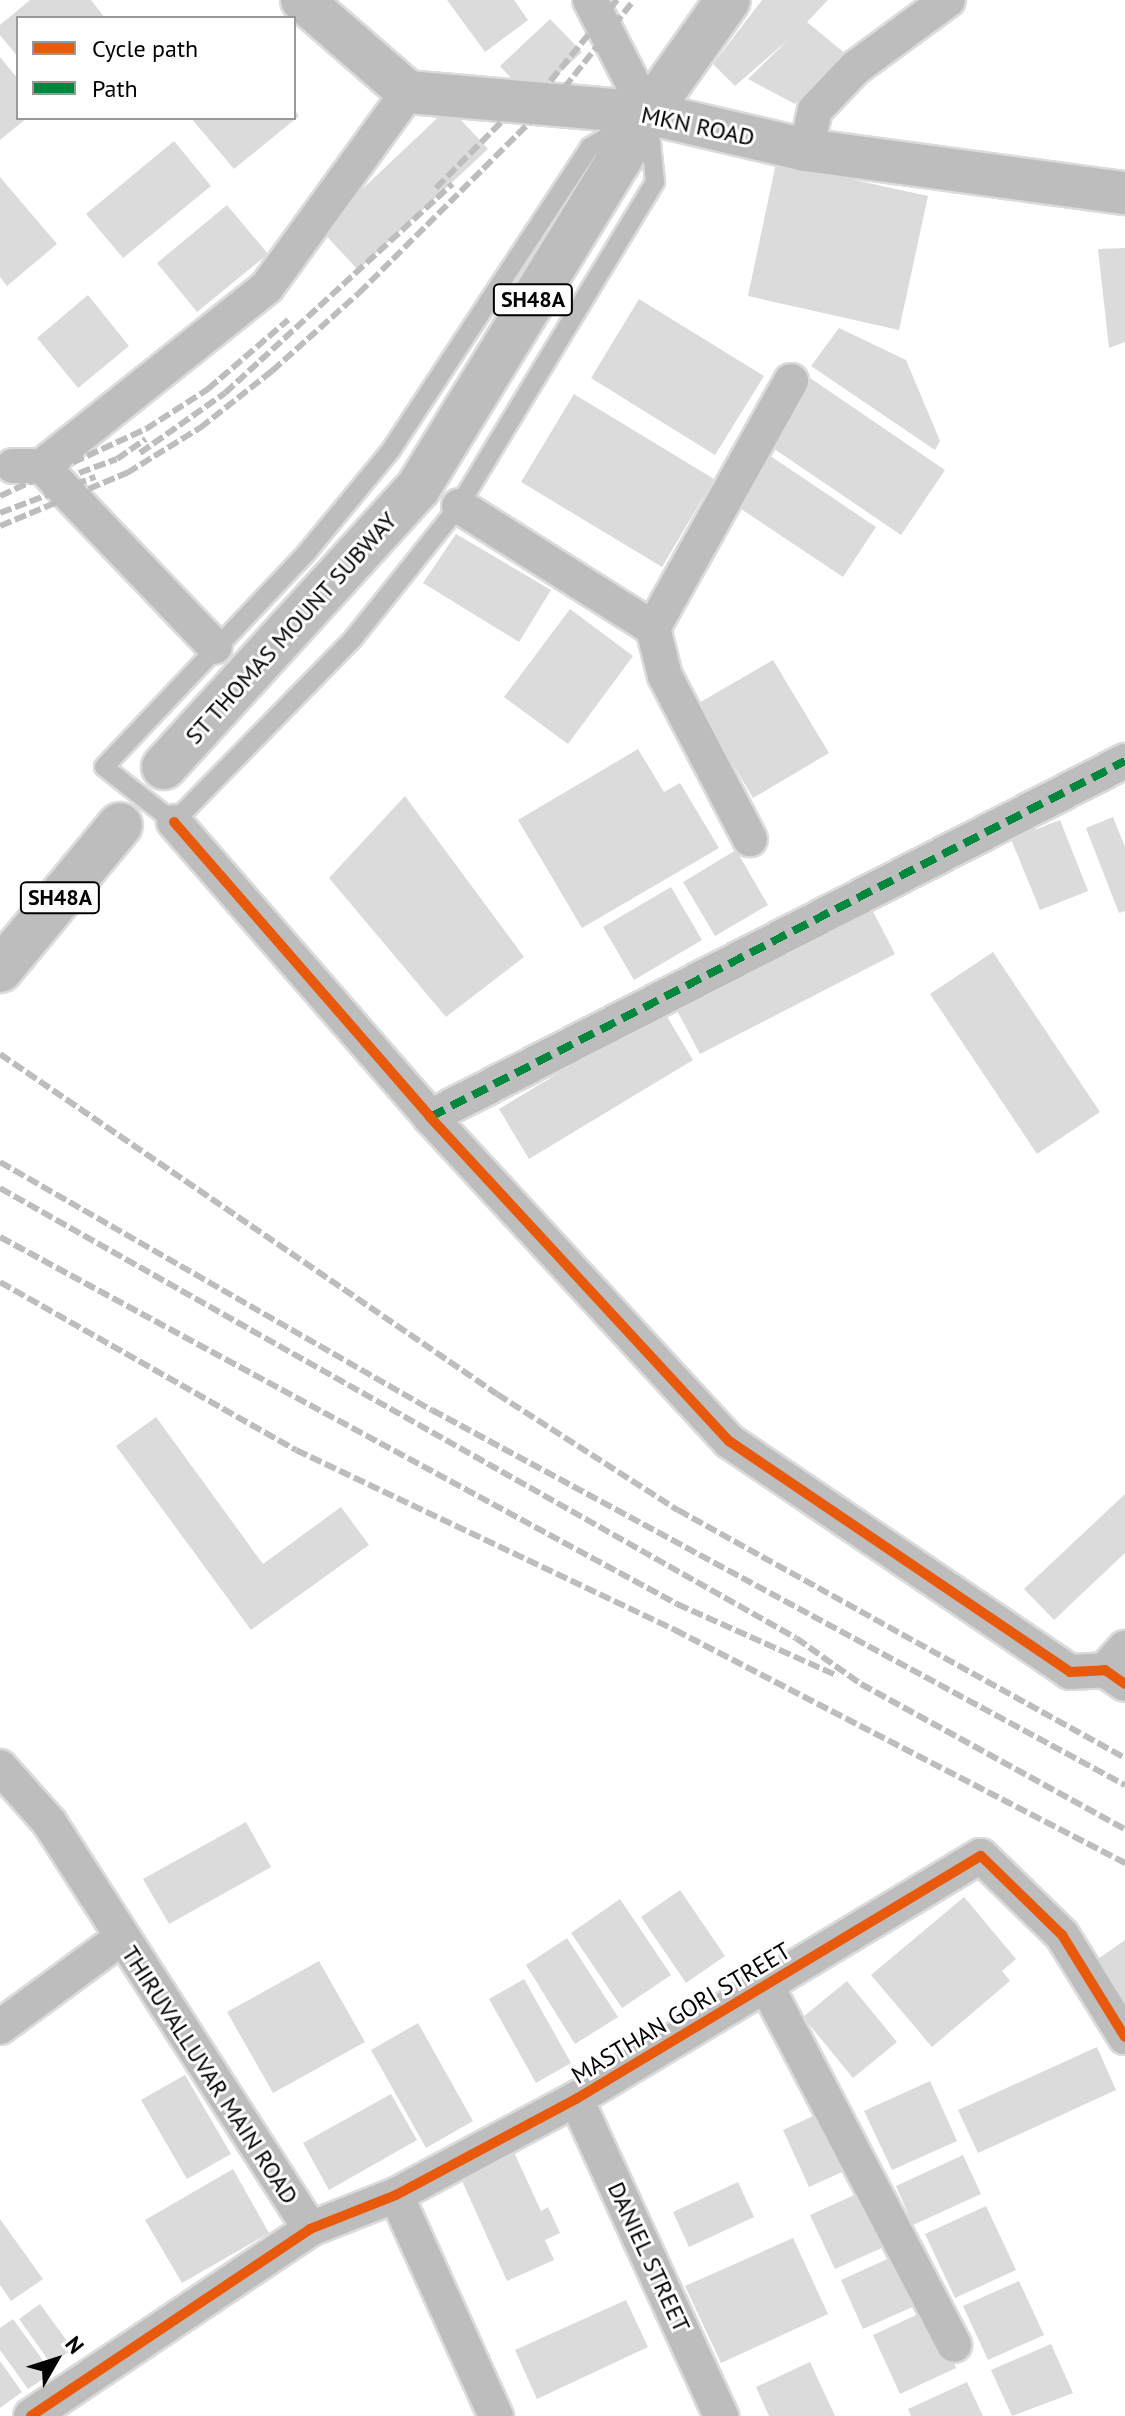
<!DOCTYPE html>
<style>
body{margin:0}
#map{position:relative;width:1125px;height:2416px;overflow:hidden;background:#fff;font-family:"PT Sans",sans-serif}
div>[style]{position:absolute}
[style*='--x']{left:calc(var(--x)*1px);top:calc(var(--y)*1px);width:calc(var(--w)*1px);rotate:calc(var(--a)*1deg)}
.building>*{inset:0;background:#dbdbdb}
.roads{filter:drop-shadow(2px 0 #dbdbdb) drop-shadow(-2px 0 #dbdbdb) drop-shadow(0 2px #dbdbdb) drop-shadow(0 -2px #dbdbdb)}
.service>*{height:18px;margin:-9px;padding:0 9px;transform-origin:9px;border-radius:9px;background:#bdbdbd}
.minor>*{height:34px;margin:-17px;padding:0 17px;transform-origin:17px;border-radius:17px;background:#bdbdbd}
.tertiary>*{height:42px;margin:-21px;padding:0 21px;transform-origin:21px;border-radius:21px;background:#bdbdbd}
.primary>*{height:44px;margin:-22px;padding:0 22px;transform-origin:22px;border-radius:22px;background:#bdbdbd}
.rail>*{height:6px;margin-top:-3px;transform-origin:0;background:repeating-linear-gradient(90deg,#bdbdbd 0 12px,transparent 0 16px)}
.quiet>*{height:8px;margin-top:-4px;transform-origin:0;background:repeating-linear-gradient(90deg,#00873e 0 16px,transparent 0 24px)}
.cycleway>*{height:10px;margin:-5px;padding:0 5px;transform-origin:5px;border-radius:5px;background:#e8590c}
span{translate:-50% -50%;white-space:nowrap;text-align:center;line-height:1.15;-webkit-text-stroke:6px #fff;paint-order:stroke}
.shield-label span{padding:2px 6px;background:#fff;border:2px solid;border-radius:6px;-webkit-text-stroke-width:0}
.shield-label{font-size:22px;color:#000;font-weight:700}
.street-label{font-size:24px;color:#000}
.legend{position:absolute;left:16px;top:16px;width:280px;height:104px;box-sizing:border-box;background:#fff;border:2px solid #999;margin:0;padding:10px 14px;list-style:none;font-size:24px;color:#000}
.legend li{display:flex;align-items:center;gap:16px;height:40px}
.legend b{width:40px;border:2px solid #999}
.north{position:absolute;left:16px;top:2320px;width:80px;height:80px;-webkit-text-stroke:6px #fff;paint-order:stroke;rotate:51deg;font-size:22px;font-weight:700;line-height:32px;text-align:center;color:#000}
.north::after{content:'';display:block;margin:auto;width:28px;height:36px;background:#000;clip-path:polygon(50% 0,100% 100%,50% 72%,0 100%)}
</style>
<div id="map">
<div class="building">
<i style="clip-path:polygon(30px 0,91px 0,105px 18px,18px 18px,18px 57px,0 35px,0 25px)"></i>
<i style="clip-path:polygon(447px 0,514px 0,528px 20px,485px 52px)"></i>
<i style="clip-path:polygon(762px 0,828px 0,807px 22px,847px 55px,795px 104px,748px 79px,790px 38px,735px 86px,713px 64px)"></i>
<i style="clip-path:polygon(550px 19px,582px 52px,531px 100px,500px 66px)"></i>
<i style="clip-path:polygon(0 57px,18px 79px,18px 118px,27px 118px,0 140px)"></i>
<i style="clip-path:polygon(449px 107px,488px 149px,358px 270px,320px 229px)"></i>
<i style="clip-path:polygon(294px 109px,299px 116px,234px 169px,191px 118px,294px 118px)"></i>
<i style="clip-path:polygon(174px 141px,211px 186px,123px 258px,86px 214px)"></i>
<i style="clip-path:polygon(776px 163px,928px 196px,899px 330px,748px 296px)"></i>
<i style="clip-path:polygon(0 177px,57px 244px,7px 286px,0 277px)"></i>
<i style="clip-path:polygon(227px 205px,268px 254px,197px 312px,157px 263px)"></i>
<i style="clip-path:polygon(1125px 248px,1125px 342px,1109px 348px,1098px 249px)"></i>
<i style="clip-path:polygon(88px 295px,129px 346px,78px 388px,37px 338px)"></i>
<i style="clip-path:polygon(639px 299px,764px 376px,715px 455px,591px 378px)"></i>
<i style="clip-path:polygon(839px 328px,906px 360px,940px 441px,935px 450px,811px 366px)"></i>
<i style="clip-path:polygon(810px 378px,945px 470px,901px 535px,767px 444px)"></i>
<i style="clip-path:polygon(574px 394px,714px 479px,662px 567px,521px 482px)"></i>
<i style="clip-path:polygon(769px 455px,876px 527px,843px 577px,735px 505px)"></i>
<i style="clip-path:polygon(456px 534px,551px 590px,519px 642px,423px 583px)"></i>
<i style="clip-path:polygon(570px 609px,633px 656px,568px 744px,504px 697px)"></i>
<i style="clip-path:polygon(773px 660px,829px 753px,753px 798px,697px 704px)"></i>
<i style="clip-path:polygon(638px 749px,664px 792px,680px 783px,719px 848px,582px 928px,518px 820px)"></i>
<i style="clip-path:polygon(405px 796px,524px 957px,446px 1017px,329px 878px)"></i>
<i style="clip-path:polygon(1113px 817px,1125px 847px,1125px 911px,1119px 913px,1086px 828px)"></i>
<i style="clip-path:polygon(1060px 820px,1088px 891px,1040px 910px,1011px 839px)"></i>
<i style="clip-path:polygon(736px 850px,768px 905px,715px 936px,683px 882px)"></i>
<i style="clip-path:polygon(671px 887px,702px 940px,634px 980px,603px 927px)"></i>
<i style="clip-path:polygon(867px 900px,895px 954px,700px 1054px,672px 1001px)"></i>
<i style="clip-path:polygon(993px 952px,1100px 1112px,1037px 1154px,930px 994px)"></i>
<i style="clip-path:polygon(663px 1010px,693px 1060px,529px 1159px,499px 1109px)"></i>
<i style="clip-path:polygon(156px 1417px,263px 1564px,341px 1507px,369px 1545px,251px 1630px,116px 1446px)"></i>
<i style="clip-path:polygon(1125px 1494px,1125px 1553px,1054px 1620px,1024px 1589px)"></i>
<i style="clip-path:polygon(246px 1822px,271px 1867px,169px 1924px,143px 1879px)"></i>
<i style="clip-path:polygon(680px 1890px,725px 1956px,686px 1983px,641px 1917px)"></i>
<i style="clip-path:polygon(964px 1897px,1016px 1959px,1002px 1971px,1010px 1981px,932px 2047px,871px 1975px)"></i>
<i style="clip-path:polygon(620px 1899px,671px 1975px,622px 2008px,571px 1933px)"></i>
<i style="clip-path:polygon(567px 1938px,618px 2017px,575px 2044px,526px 1965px)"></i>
<i style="clip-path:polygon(1125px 1940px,1125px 2003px,1095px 1961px)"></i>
<i style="clip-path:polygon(319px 1961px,365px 2042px,273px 2093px,227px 2012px)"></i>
<i style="clip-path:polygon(524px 1979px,571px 2063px,536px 2083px,489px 1999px)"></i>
<i style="clip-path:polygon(847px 1981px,897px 2042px,853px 2078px,803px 2017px)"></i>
<i style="clip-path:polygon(418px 2023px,473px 2121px,426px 2148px,371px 2050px)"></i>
<i style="clip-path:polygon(1097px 2047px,1116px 2090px,978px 2153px,958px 2110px)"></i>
<i style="clip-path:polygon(185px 2075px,231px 2154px,187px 2179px,141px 2100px)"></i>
<i style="clip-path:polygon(930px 2081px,957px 2141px,892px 2170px,864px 2111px)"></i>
<i style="clip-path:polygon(391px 2094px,417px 2140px,329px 2190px,303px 2143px)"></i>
<i style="clip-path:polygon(824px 2111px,851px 2168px,809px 2187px,783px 2130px)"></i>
<i style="clip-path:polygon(512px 2148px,541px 2211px,548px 2207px,560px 2233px,545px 2240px,554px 2260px,507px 2281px,458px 2172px)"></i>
<i style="clip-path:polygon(963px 2155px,981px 2194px,913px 2225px,896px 2186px)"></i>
<i style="clip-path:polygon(233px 2169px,269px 2233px,182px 2283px,145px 2220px)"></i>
<i style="clip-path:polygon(738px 2182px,754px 2217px,689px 2247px,673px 2212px)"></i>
<i style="clip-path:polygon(861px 2192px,886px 2246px,835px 2269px,810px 2215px)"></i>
<i style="clip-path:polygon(986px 2206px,1016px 2270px,955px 2298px,925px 2234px)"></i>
<i style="clip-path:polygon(0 2219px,43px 2279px,11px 2301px,0 2285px)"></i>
<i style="clip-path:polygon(793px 2238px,828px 2314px,721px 2363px,685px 2286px)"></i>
<i style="clip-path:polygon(894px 2256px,917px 2305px,863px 2329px,841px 2280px)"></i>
<i style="clip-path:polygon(1019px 2281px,1044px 2335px,988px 2360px,963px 2306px)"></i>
<i style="clip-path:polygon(626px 2300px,648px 2347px,537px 2399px,515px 2350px)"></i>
<i style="clip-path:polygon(40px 2304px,73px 2349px,51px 2364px,19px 2319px)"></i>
<i style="clip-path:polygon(929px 2309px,956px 2368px,900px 2394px,873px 2335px)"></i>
<i style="clip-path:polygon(13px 2319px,52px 2373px,28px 2389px,0 2350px,0 2328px)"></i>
<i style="clip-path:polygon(1051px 2344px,1073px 2393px,1012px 2416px,991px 2370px)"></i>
<i style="clip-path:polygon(0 2361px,22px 2392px,0 2408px)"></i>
<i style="clip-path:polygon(810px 2362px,835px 2416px,769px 2416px,756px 2387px)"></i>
<i style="clip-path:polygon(967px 2382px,983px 2416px,911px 2416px,908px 2409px)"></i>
</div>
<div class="roads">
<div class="service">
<i style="--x:648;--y:113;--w:69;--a:84.2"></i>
<i style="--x:655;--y:182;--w:379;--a:121.2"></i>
<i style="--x:459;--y:506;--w:170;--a:128.6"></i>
<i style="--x:353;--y:639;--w:256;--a:134.4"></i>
<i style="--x:174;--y:822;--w:89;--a:-141.8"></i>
<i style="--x:104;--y:767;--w:296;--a:-46.6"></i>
<i style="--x:307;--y:552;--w:132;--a:-50.5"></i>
<i style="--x:391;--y:450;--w:363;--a:-56.7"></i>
<i style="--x:590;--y:147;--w:67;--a:-30.4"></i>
</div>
<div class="minor">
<i style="--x:590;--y:0;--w:127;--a:62.8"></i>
<i style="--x:806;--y:150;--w:41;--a:-77.3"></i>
<i style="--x:815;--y:110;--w:58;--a:-46.4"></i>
<i style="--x:855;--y:68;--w:115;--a:-36.2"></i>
<i style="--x:13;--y:466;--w:29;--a:0"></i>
<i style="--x:42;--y:466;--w:288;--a:-38.5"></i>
<i style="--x:267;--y:287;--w:241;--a:-54.1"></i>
<i style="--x:42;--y:466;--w:250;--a:46.3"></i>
<i style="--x:459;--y:506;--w:229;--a:32.2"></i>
<i style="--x:653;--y:628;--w:49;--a:76"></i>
<i style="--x:665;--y:676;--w:184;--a:62.5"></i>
<i style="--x:653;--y:628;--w:283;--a:-60.8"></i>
<i style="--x:174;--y:822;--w:391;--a:49"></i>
<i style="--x:430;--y:1117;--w:441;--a:47.3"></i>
<i style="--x:729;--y:1441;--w:412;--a:34.1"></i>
<i style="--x:1070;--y:1672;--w:35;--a:-3"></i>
<i style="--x:1105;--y:1670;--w:24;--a:35"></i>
<i style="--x:430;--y:1117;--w:781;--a:-27.12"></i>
<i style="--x:1105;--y:1670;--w:30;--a:-48"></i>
<i style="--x:0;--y:1767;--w:74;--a:48.3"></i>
<i style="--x:49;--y:1822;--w:483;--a:57.3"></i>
<i style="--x:766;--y:1985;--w:406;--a:62.4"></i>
<i style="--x:0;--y:2027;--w:150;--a:-36.3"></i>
<i style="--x:576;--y:2099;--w:349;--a:65.4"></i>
<i style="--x:396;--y:2195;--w:243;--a:65.7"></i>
<i style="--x:31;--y:2416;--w:336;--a:-33.8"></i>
<i style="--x:310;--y:2229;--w:92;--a:-21.6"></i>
<i style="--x:396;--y:2195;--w:204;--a:-28.1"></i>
<i style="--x:576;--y:2099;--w:472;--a:-31"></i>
<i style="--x:981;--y:1856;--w:113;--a:44.3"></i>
<i style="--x:1062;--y:1935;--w:120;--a:58.3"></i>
</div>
<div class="tertiary">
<i style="--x:302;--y:0;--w:140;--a:41"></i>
<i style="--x:408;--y:92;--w:241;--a:5"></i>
<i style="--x:648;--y:113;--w:162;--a:13.2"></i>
<i style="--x:806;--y:150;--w:322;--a:7.7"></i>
</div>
<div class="primary">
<i style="--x:164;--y:767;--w:377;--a:-47.7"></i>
<i style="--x:418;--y:488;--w:440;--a:-58.5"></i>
<i style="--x:648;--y:113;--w:138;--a:-54.7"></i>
<i style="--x:0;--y:970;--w:188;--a:-50.4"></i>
</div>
</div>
<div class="rail">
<i style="--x:520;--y:118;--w:153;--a:-50.6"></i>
<i style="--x:436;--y:188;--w:124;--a:-45.3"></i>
<i style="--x:140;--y:453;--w:104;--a:-35.2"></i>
<i style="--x:225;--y:393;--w:309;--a:-42.6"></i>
<i style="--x:79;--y:473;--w:40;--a:-20.2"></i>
<i style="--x:117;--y:459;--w:35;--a:-35"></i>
<i style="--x:0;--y:496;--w:161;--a:-24.7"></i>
<i style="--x:146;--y:429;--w:74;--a:-32.8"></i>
<i style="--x:208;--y:389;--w:106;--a:-40.8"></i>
<i style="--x:0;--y:513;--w:102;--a:-20.8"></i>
<i style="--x:0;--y:526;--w:138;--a:-22.7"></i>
<i style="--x:127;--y:473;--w:86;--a:-31.7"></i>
<i style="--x:200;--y:428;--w:92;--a:-38.4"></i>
<i style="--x:272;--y:371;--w:117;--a:-41.9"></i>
<i style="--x:359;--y:293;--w:290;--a:-45"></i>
<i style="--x:564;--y:88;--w:112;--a:-51.5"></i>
<i style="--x:0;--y:1054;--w:602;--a:34.38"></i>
<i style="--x:497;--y:1394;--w:215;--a:32.7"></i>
<i style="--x:678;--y:1510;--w:511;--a:29.02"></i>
<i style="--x:0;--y:1162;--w:498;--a:29.9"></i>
<i style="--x:432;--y:1410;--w:788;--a:28.42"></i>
<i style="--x:0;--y:1188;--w:914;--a:29.48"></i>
<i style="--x:796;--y:1638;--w:80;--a:35.3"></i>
<i style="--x:861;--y:1684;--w:301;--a:28.8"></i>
<i style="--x:0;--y:1237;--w:770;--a:28.46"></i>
<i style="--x:677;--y:1604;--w:176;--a:24.1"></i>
<i style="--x:0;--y:1282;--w:340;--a:29.6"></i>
<i style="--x:296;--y:1450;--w:420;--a:25.4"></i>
<i style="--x:675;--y:1630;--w:507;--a:27.37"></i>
</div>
<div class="quiet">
<i style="--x:430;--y:1117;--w:781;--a:-27.12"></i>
</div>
<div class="cycleway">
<i style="--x:174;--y:822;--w:391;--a:49"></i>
<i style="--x:430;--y:1117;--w:441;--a:47.3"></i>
<i style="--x:729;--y:1441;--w:412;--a:34.1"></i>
<i style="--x:1070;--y:1672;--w:35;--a:-3"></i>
<i style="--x:1105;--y:1670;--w:24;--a:35"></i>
<i style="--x:31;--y:2416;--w:336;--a:-33.8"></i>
<i style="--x:310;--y:2229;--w:92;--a:-21.6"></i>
<i style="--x:396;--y:2195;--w:204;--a:-28.1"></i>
<i style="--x:576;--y:2099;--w:472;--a:-31"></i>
<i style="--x:981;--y:1856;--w:113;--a:44.3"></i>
<i style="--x:1062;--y:1935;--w:120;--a:58.3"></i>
</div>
<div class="shield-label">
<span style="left:533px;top:300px">SH48A</span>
<span style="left:60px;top:898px">SH48A</span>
</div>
<div class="street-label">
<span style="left:698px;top:126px;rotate:12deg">MKN ROAD</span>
<span style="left:291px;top:628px;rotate:-48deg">ST THOMAS MOUNT SUBWAY</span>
<span style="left:681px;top:2013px;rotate:-31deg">MASTHAN GORI STREET</span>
<span style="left:210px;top:2075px;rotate:57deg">THIRUVALLUVAR MAIN ROAD</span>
<span style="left:649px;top:2257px;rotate:65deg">DANIEL STREET</span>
</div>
<ul class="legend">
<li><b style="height:10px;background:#e8590c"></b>Cycle path</li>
<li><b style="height:10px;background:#00873e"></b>Path</li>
</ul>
<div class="north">N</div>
</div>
